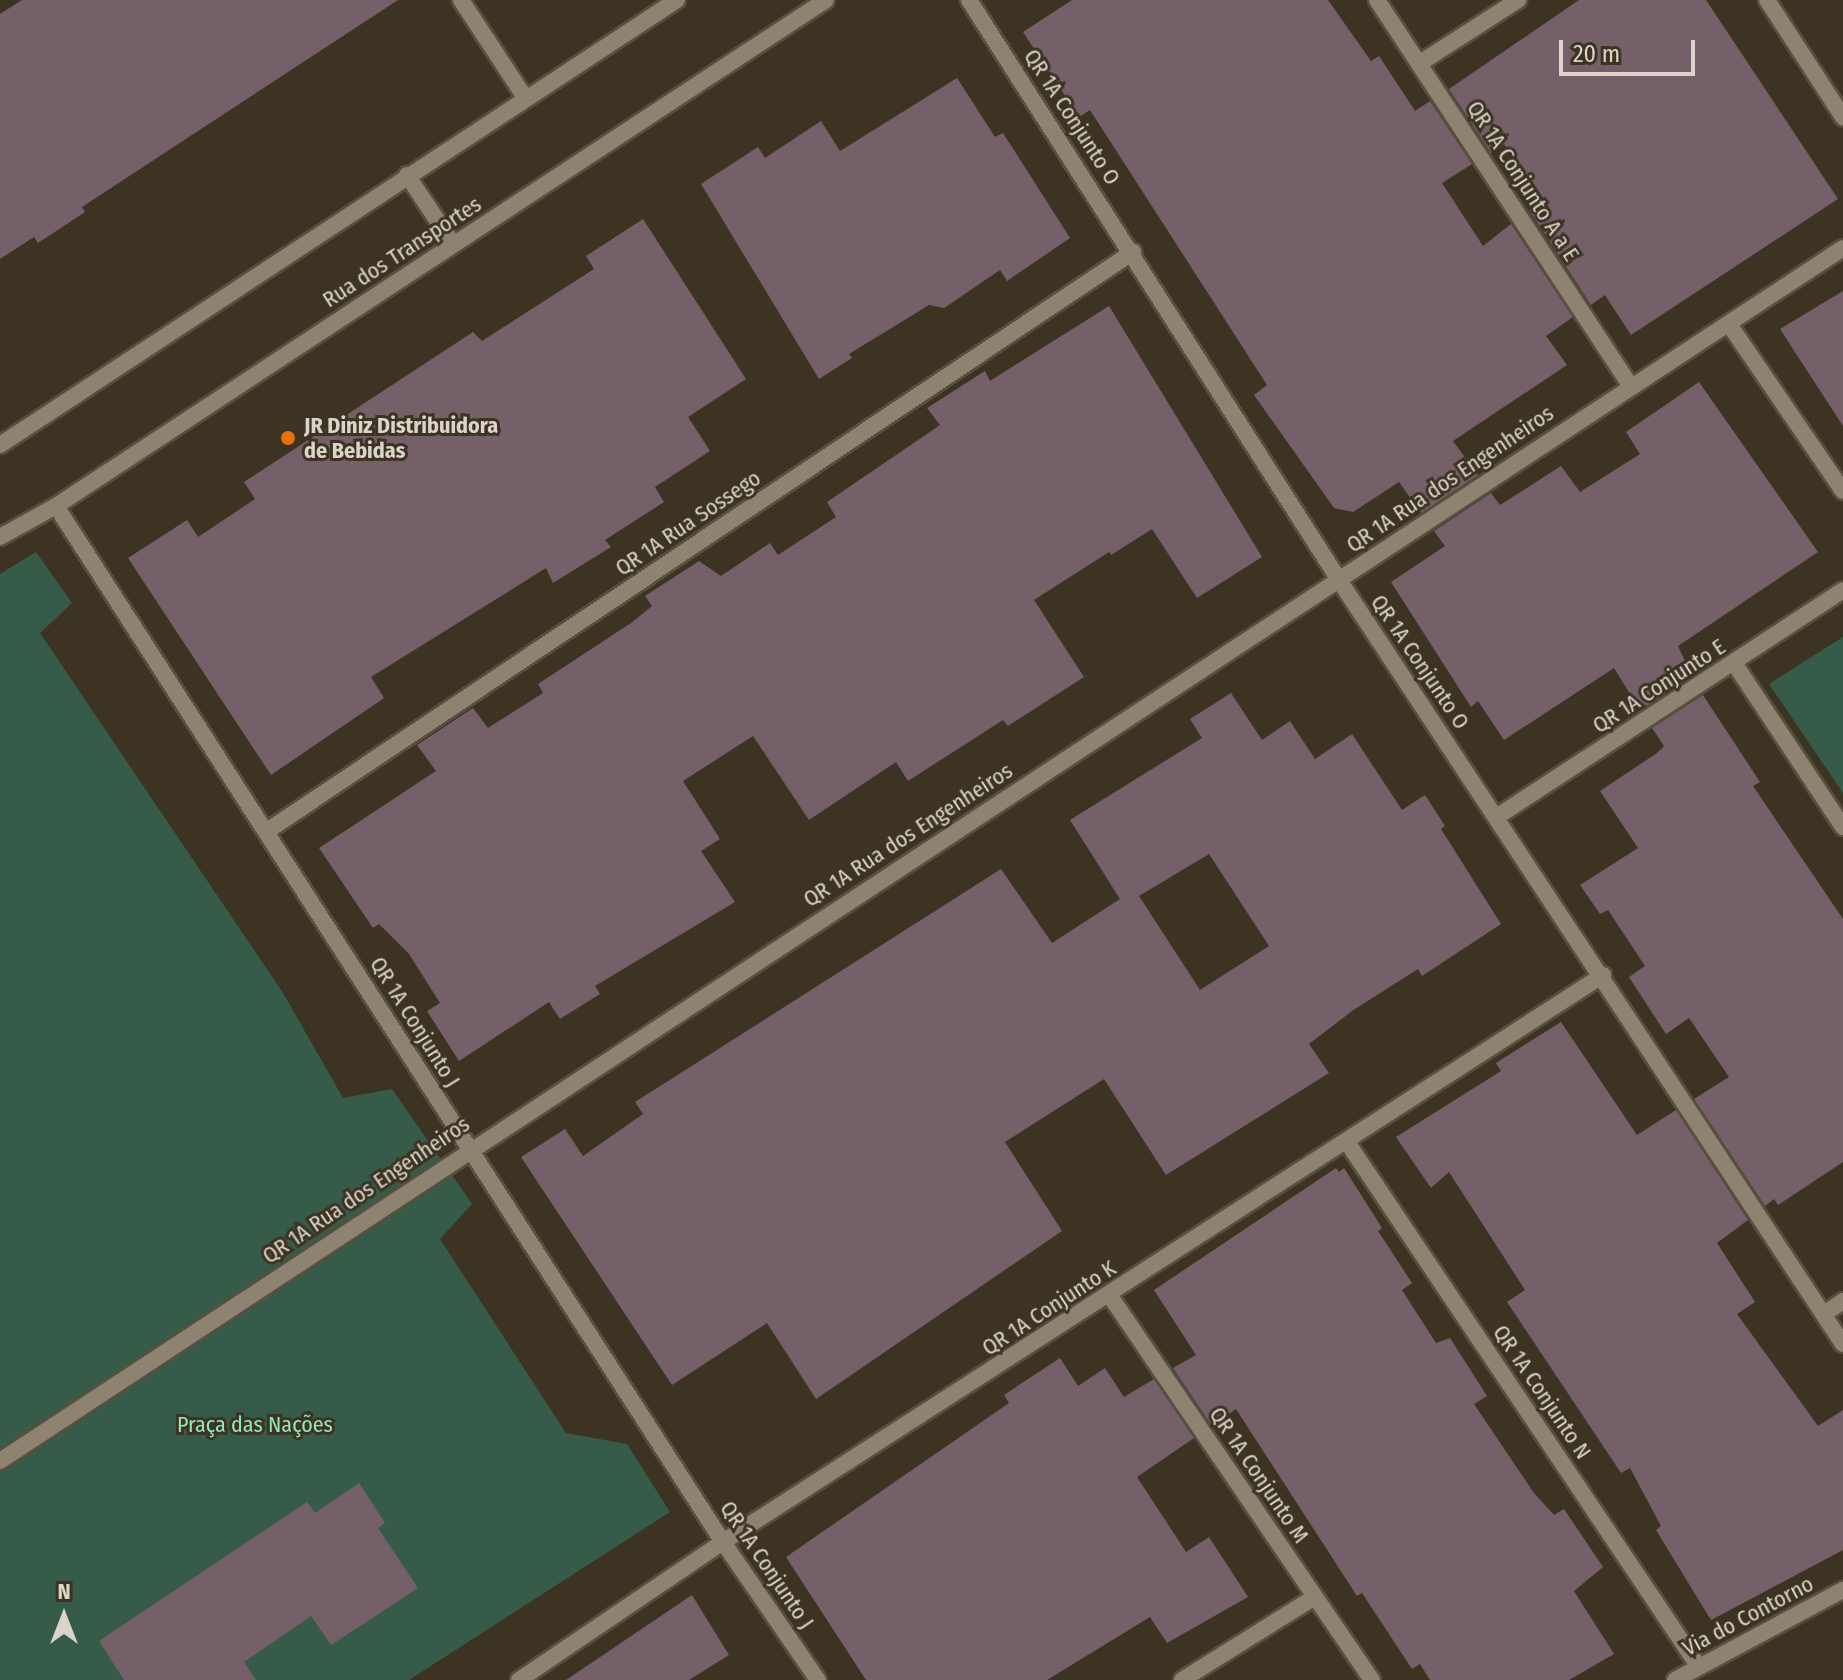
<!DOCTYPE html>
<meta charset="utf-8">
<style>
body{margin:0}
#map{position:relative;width:1843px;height:1680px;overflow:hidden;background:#3d3323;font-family:"Fira Sans Condensed",sans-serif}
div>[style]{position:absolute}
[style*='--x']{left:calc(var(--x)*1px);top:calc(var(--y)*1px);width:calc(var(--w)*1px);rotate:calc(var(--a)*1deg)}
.green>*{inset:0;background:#365b49}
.building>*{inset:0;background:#756069}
.roads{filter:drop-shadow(2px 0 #574f40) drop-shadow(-2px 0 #574f40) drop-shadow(0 2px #574f40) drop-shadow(0 -2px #574f40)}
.minor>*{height:16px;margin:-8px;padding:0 8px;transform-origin:8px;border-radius:8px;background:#8e8370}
.tertiary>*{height:16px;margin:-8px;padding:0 8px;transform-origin:8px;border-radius:8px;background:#8e8370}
.dots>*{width:22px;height:22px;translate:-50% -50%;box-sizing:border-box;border:4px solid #3d3323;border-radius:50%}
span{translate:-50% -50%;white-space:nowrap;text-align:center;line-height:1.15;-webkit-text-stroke:6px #3d3323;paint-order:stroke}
.street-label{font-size:22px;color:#dad4ca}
.poi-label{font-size:22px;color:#dad4ca;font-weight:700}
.left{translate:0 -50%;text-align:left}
.park-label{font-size:22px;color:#8ee8bd}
.north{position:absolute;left:24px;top:1576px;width:80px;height:80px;-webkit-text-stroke:6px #3d3323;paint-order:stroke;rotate:0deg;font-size:22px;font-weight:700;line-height:32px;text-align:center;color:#dad4ca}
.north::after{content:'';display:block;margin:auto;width:28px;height:36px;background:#dad4ca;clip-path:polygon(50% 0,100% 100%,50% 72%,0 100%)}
.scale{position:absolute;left:1559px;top:40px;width:136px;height:36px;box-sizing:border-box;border:4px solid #dad4ca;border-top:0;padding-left:10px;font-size:24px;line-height:28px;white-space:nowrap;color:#dad4ca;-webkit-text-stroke:6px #3d3323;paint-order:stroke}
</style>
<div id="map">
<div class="green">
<i style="clip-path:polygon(36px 552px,72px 603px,40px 633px,283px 993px,343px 1098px,392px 1089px,472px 1204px,440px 1239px,566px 1433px,627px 1444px,670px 1512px,409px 1680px,0 1680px,0 574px)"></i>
<i style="clip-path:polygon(1843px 637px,1843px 793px,1769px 684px)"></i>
</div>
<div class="building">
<i style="clip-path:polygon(22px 0,398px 0,82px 207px,85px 212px,38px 243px,34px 237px,0 259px,0 14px)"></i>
<i style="clip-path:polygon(1072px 0,1328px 0,1371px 61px,1379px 56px,1415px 111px,1430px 101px,1472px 164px,1442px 183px,1483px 246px,1511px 224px,1573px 317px,1546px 336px,1567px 365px,1453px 441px,1478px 475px,1421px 513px,1399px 482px,1353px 512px,1334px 508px,1254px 395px,1267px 385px,1090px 110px,1079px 117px,1023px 32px)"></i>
<i style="clip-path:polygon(1579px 0,1706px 0,1838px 199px,1631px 335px,1605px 295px,1591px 305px,1529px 210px,1542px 200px,1504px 144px,1491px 153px,1449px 89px)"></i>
<i style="clip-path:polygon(957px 78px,995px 137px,1003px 133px,1070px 238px,1007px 281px,1000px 270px,944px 308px,929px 305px,849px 354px,852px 358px,819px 379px,701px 184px,758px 147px,765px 158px,821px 121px,840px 151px)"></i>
<i style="clip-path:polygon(643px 219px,746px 379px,688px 417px,710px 451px,655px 487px,664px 502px,605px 540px,611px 547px,553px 583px,546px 568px,371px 677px,384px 698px,271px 775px,128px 558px,187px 520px,198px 537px,255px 499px,244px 482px,473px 332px,482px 341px,594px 269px,586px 256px)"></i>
<i style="clip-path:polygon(1843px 291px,1843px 426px,1780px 329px)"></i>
<i style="clip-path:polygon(1109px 306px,1262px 557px,1197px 598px,1152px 529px,1111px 555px,1109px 552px,1034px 600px,1084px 677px,1008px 726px,1003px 720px,908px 781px,896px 762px,809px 820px,753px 736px,683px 781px,720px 839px,701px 851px,735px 902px,595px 986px,600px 994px,560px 1019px,549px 1002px,459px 1061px,427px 1011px,440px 1003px,409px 954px,379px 924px,373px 928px,319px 848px,436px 771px,417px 745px,473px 708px,488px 728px,543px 693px,538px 684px,631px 623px,652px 606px,645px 596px,699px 561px,721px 576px,770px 543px,778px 555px,836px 517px,827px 502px,940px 425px,927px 408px,985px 371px,990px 381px)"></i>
<i style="clip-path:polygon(1699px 382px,1818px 552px,1678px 646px,1692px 676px,1640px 710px,1614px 668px,1504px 740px,1478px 701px,1471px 707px,1391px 582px,1445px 546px,1434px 531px,1491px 493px,1500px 505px,1561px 466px,1580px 492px,1640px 454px,1626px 432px)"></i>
<i style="clip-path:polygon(evenodd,1231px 693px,1262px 740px,1290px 721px,1315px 759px,1352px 734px,1402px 810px,1425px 795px,1445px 826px,1441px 829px,1501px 924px,1422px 976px,1418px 969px,1352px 1011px,1309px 1044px,1329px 1073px,1166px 1175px,1104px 1079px,1005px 1142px,1062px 1231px,816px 1399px,767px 1323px,672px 1385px,521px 1157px,565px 1129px,583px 1156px,643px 1114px,635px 1102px,1001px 869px,1052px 943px,1120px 899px,1070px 820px,1202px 738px,1190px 719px,1231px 693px,1209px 854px,1269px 946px,1200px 990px,1139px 896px,1209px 854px)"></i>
<i style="clip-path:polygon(1703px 695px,1760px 782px,1753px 786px,1843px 919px,1843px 1162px,1778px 1205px,1774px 1199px,1765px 1206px,1694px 1099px,1729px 1077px,1689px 1018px,1666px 1034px,1629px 977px,1645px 966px,1608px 910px,1600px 914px,1580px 885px,1638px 848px,1600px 791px,1657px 753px,1664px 746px,1652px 728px)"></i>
<i style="clip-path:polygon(1561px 1022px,1637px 1135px,1676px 1110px,1748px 1220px,1717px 1243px,1755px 1302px,1737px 1314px,1818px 1426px,1843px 1410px,1843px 1550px,1711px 1620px,1656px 1530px,1661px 1526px,1630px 1468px,1621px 1473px,1507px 1302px,1525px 1290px,1449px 1172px,1431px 1188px,1396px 1137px,1501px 1071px,1496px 1063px)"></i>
<i style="clip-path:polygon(1336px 1168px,1339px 1172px,1344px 1168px,1382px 1228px,1378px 1231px,1412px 1283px,1402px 1290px,1436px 1343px,1450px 1338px,1487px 1396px,1474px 1404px,1534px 1493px,1554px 1515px,1564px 1509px,1603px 1567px,1574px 1591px,1614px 1654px,1569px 1680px,1430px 1680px,1420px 1664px,1412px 1669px,1362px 1593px,1357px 1596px,1236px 1409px,1212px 1426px,1173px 1368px,1196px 1355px,1154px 1290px)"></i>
<i style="clip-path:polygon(1060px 1358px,1078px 1386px,1105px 1368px,1124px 1397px,1154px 1379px,1194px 1438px,1137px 1477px,1186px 1552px,1209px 1537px,1248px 1597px,1167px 1643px,1150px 1617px,1047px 1680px,866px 1680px,786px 1557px,1009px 1403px,1004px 1395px)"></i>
<i style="clip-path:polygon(359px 1483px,385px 1523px,378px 1528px,418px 1588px,331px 1645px,311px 1616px,244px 1662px,256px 1680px,124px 1680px,99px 1641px,307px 1502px,315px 1513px)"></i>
<i style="clip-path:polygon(692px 1595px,729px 1655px,689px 1680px,566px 1680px)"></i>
</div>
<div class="roads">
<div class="minor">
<i style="--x:461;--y:0;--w:118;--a:56.7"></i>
<i style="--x:969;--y:0;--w:688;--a:57.46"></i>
<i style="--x:1339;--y:580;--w:915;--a:56.59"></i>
<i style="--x:1377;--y:0;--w:462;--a:56.7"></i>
<i style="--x:1767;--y:0;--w:140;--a:57"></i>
<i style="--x:1420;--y:63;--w:117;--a:-32.7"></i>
<i style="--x:1729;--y:324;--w:202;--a:55.7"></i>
<i style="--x:56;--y:506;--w:1232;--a:57.23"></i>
<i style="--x:723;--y:1542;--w:168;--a:55.5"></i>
<i style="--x:1734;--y:663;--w:197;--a:56.4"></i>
<i style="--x:1498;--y:816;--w:412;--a:-33.2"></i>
<i style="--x:267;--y:831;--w:1042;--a:-33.77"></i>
<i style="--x:1347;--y:1142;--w:632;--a:56.16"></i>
<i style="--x:1110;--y:1296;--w:465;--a:55.7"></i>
<i style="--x:1824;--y:1314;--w:23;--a:-34"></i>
<i style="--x:0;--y:1461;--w:2206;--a:-33.35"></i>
<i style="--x:519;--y:1680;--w:246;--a:-34.1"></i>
<i style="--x:723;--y:1542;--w:1047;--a:-32.79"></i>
<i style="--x:1182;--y:1680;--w:157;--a:-32"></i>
<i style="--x:1675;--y:1680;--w:191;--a:-28.2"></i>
</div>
<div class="tertiary">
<i style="--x:407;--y:175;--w:83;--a:56.3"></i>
<i style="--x:0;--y:445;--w:810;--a:-33.32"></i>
<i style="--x:0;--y:537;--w:64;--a:-29"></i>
<i style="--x:56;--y:506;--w:921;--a:-33.31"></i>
</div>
</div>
<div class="dots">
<i style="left:288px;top:438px;background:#e8710a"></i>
</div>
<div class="street-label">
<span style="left:1072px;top:117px;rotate:57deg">QR 1A Conjunto O</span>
<span style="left:1523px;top:181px;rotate:57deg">QR 1A Conjunto A a E</span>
<span style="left:402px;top:252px;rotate:-33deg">Rua dos Transportes</span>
<span style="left:1450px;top:479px;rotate:-34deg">QR 1A Rua dos Engenheiros</span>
<span style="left:688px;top:523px;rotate:-34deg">QR 1A Rua Sossego</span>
<span style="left:1420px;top:662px;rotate:56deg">QR 1A Conjunto O</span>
<span style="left:1659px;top:686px;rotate:-33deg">QR 1A Conjunto E</span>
<span style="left:908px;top:835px;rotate:-33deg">QR 1A Rua dos Engenheiros</span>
<span style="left:415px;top:1022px;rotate:58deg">QR 1A Conjunto J</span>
<span style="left:366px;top:1190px;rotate:-34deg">QR 1A Rua dos Engenheiros</span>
<span style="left:1049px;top:1308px;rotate:-33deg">QR 1A Conjunto K</span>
<span style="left:1542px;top:1392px;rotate:56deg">QR 1A Conjunto N</span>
<span style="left:1259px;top:1475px;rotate:56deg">QR 1A Conjunto M</span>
<span style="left:767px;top:1565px;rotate:56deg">QR 1A Conjunto J</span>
<span style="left:1748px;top:1616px;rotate:-28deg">Via do Contorno</span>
</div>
<div class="poi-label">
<span class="left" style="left:304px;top:438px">JR Diniz Distribuidora<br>de Bebidas</span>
</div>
<div class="park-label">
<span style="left:255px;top:1425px">Praça das Nações</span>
</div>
<div class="north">N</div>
<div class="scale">20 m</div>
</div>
